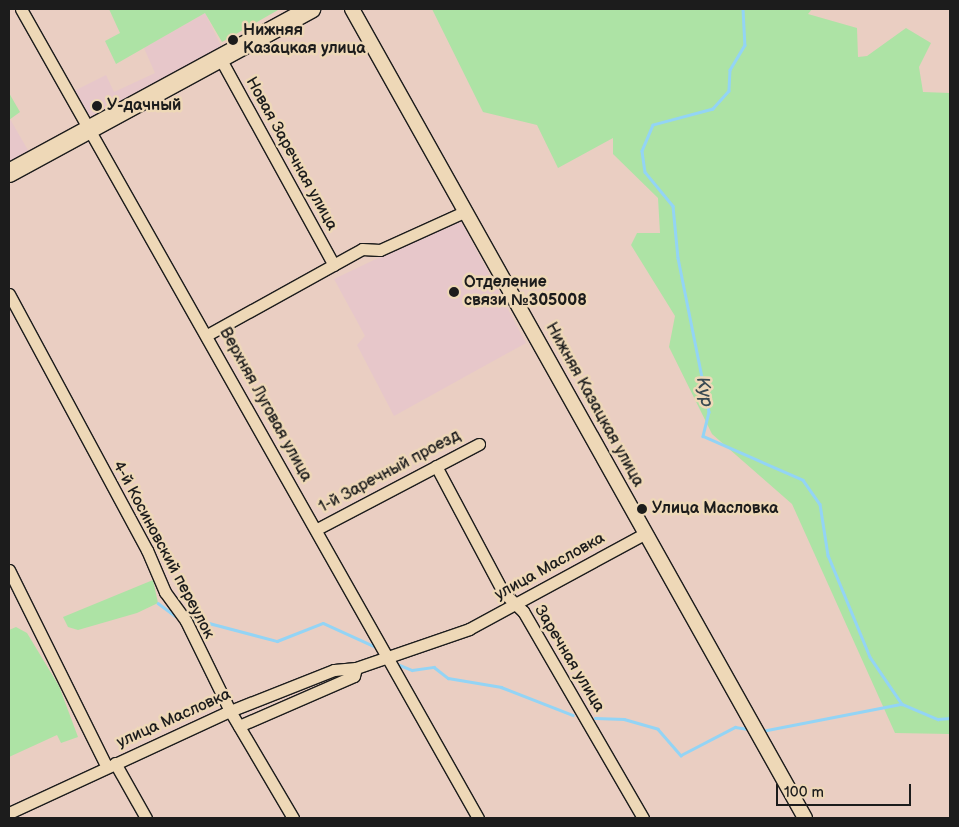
<!DOCTYPE html>
<meta charset="utf-8">
<style>
body{margin:0}
#map{position:relative;width:959px;height:827px;overflow:hidden;background:#eacec2;font-family:"Balsamiq Sans",sans-serif}
div>[style]{position:absolute}
[style*='--x']{left:calc(var(--x)*1px);top:calc(var(--y)*1px);width:calc(var(--w)*1px);rotate:calc(var(--a)*1deg)}
.built>*{inset:0;background:#e7c7ca}
.green>*{inset:0;background:#ade3a5}
.stream>*{height:2.5px;margin:-1.25px;padding:0 1.25px;transform-origin:1.25px;border-radius:1.25px;background:#93d4f5}
.roads{filter:drop-shadow(1px 0 #1c1c1c) drop-shadow(-1px 0 #1c1c1c) drop-shadow(0 1px #1c1c1c) drop-shadow(0 -1px #1c1c1c)}
.minor>*{height:11px;margin:-5.5px;padding:0 5.5px;transform-origin:5.5px;border-radius:5.5px;background:#eed8b7}
.tertiary>*{height:14px;margin:-7px;padding:0 7px;transform-origin:7px;border-radius:7px;background:#eed8b7}
.primary>*{height:18px;margin:-9px;padding:0 9px;transform-origin:9px;border-radius:9px;background:#eed8b7}
.dots>*{width:14px;height:14px;translate:-50% -50%;box-sizing:border-box;border:2px solid #eed8b7;border-radius:50%}
span{translate:-50% -50%;white-space:nowrap;text-align:center;line-height:1.15;-webkit-text-stroke:5px #eed8b7;paint-order:stroke}
.poi-label{font-size:16px;color:#1c1c1c;font-weight:700}
.left{translate:0 -50%;text-align:left}
.street-label{font-size:16px;color:#1c1c1c}
.water-label{font-size:18px;color:#3a4a52;font-style:italic}
.frame{position:absolute;inset:0;border:10px solid #1c1c1c;pointer-events:none}
.scale{position:absolute;left:776px;top:784px;width:135px;height:22px;box-sizing:border-box;border:2px solid #1c1c1c;border-top:0;padding-left:6px;font-size:15px;line-height:18px;white-space:nowrap;color:#1c1c1c;-webkit-text-stroke:4px #eed8b7;paint-order:stroke}
</style>
<div id="map">
<div class="built">
<i style="clip-path:polygon(205px 13px,223px 50px,85px 128px,68px 94px,106px 75px,114px 92px,155px 73px,144px 48px)"></i>
<i style="clip-path:polygon(10px 119px,29px 152px,9px 162px,9px 120px)"></i>
<i style="clip-path:polygon(460px 219px,526px 343px,394px 416px,357px 345px,365px 336px,334px 279px)"></i>
</div>
<div class="green">
<i style="clip-path:polygon(109px 9px,277px 9px,278px 10px,222px 42px,205px 13px,116px 64px,105px 41px,120px 33px)"></i>
<i style="clip-path:polygon(432px 9px,812px 9px,808px 14px,857px 28px,858px 57px,867px 56px,906px 28px,931px 43px,919px 67px,923px 92px,950px 93px,950px 734px,895px 733px,792px 504px,712px 434px,669px 347px,675px 316px,631px 245px,637px 233px,660px 233px,658px 198px,613px 154px,613px 138px,558px 168px,537px 125px,483px 112px)"></i>
<i style="clip-path:polygon(9px 93px,20px 112px,9px 120px)"></i>
<i style="clip-path:polygon(153px 580px,158px 603px,137px 613px,78px 630px,68px 627px,63px 617px)"></i>
<i style="clip-path:polygon(16px 627px,27px 633px,59px 686px,78px 737px,61px 743px,57px 735px,9px 757px,9px 630px)"></i>
</div>
<div class="stream">
<i style="--x:743;--y:9;--w:36;--a:87"></i>
<i style="--x:745;--y:45;--w:29;--a:121"></i>
<i style="--x:730;--y:70;--w:21;--a:93"></i>
<i style="--x:729;--y:91;--w:24;--a:132"></i>
<i style="--x:713;--y:109;--w:62;--a:165.1"></i>
<i style="--x:653;--y:125;--w:28;--a:113"></i>
<i style="--x:642;--y:151;--w:21;--a:82"></i>
<i style="--x:645;--y:172;--w:44;--a:50.5"></i>
<i style="--x:673;--y:206;--w:52;--a:84.5"></i>
<i style="--x:678;--y:258;--w:157;--a:78.6"></i>
<i style="--x:709;--y:412;--w:25;--a:104"></i>
<i style="--x:703;--y:436;--w:109;--a:23.7"></i>
<i style="--x:803;--y:480;--w:29;--a:55"></i>
<i style="--x:820;--y:504;--w:52;--a:81.1"></i>
<i style="--x:828;--y:555;--w:110;--a:67.6"></i>
<i style="--x:870;--y:657;--w:57;--a:55.8"></i>
<i style="--x:902;--y:704;--w:39;--a:23"></i>
<i style="--x:938;--y:719;--w:12;--a:-5"></i>
<i style="--x:158;--y:603;--w:21;--a:37"></i>
<i style="--x:190;--y:618;--w:90;--a:14.8"></i>
<i style="--x:277;--y:641;--w:49;--a:-21.4"></i>
<i style="--x:323;--y:623;--w:58;--a:24.4"></i>
<i style="--x:397;--y:664;--w:16;--a:22"></i>
<i style="--x:412;--y:670;--w:22;--a:-8"></i>
<i style="--x:434;--y:667;--w:18;--a:38"></i>
<i style="--x:448;--y:678;--w:54;--a:9.6"></i>
<i style="--x:501;--y:687;--w:77;--a:21.3"></i>
<i style="--x:595;--y:718;--w:29;--a:2"></i>
<i style="--x:624;--y:719;--w:35;--a:16"></i>
<i style="--x:658;--y:729;--w:35;--a:49"></i>
<i style="--x:681;--y:755;--w:61;--a:-27.4"></i>
<i style="--x:735;--y:727;--w:15;--a:8"></i>
<i style="--x:762;--y:731;--w:142;--a:-11"></i>
</div>
<div class="roads">
<div class="minor">
<i style="--x:21;--y:9;--w:929;--a:60.54"></i>
<i style="--x:220;--y:58;--w:236;--a:61.2"></i>
<i style="--x:9;--y:294;--w:291;--a:61.7"></i>
<i style="--x:147;--y:550;--w:46;--a:66.8"></i>
<i style="--x:165;--y:592;--w:36;--a:54"></i>
<i style="--x:186;--y:621;--w:100;--a:63.9"></i>
<i style="--x:230;--y:711;--w:124;--a:59.5"></i>
<i style="--x:207;--y:335;--w:177;--a:-29"></i>
<i style="--x:362;--y:249;--w:18;--a:3"></i>
<i style="--x:380;--y:250;--w:94;--a:-24.4"></i>
<i style="--x:436;--y:466;--w:143;--a:62"></i>
<i style="--x:503;--y:592;--w:28;--a:44"></i>
<i style="--x:523;--y:611;--w:239;--a:59.9"></i>
<i style="--x:317;--y:529;--w:183;--a:-27.7"></i>
<i style="--x:9;--y:570;--w:220;--a:63.6"></i>
<i style="--x:239;--y:726;--w:125;--a:-23.5"></i>
<i style="--x:354;--y:676;--w:8;--a:-76"></i>
<i style="--x:115;--y:763;--w:63;--a:60.6"></i>
<i style="--x:9;--y:813;--w:243;--a:-24.8"></i>
<i style="--x:230;--y:711;--w:112;--a:-21.5"></i>
<i style="--x:334;--y:670;--w:22;--a:-5"></i>
<i style="--x:356;--y:668;--w:120;--a:-19"></i>
<i style="--x:469;--y:629;--w:201;--a:-28.5"></i>
</div>
<div class="tertiary">
<i style="--x:352;--y:9;--w:927;--a:60.75"></i>
</div>
<div class="primary">
<i style="--x:9;--y:173;--w:344;--a:-28.5"></i>
</div>
</div>
<div class="dots">
<i style="left:233px;top:40px;background:#1c1c1c"></i>
<i style="left:97px;top:106px;background:#1c1c1c"></i>
<i style="left:454px;top:292px;background:#1c1c1c"></i>
<i style="left:642px;top:509px;background:#1c1c1c"></i>
</div>
<div class="poi-label">
<span class="left" style="left:243px;top:40px">Нижняя<br>Казацкая улица</span>
<span class="left" style="left:107px;top:106px">У-дачный</span>
<span class="left" style="left:464px;top:292px">Отделение<br>связи №305008</span>
<span class="left" style="left:652px;top:509px">Улица Масловка</span>
</div>
<div class="street-label">
<span style="left:291px;top:154px;rotate:61deg">Новая Заречная улица</span>
<span style="left:265px;top:405px;rotate:61deg">Верхняя Луговая улица</span>
<span style="left:594px;top:405px;rotate:61deg">Нижняя Казацкая улица</span>
<span style="left:390px;top:472px;rotate:-28deg">1-й Заречный проезд</span>
<span style="left:163px;top:550px;rotate:62deg">4-й Косиновский переулок</span>
<span style="left:550px;top:567px;rotate:-29deg">улица Масловка</span>
<span style="left:569px;top:659px;rotate:59deg">Заречная улица</span>
<span style="left:174px;top:719px;rotate:-24deg">улица Масловка</span>
</div>
<div class="water-label">
<span style="left:704px;top:392px;rotate:80deg">Кур</span>
</div>
<div class="frame"></div>
<div class="scale">100 m</div>
</div>
